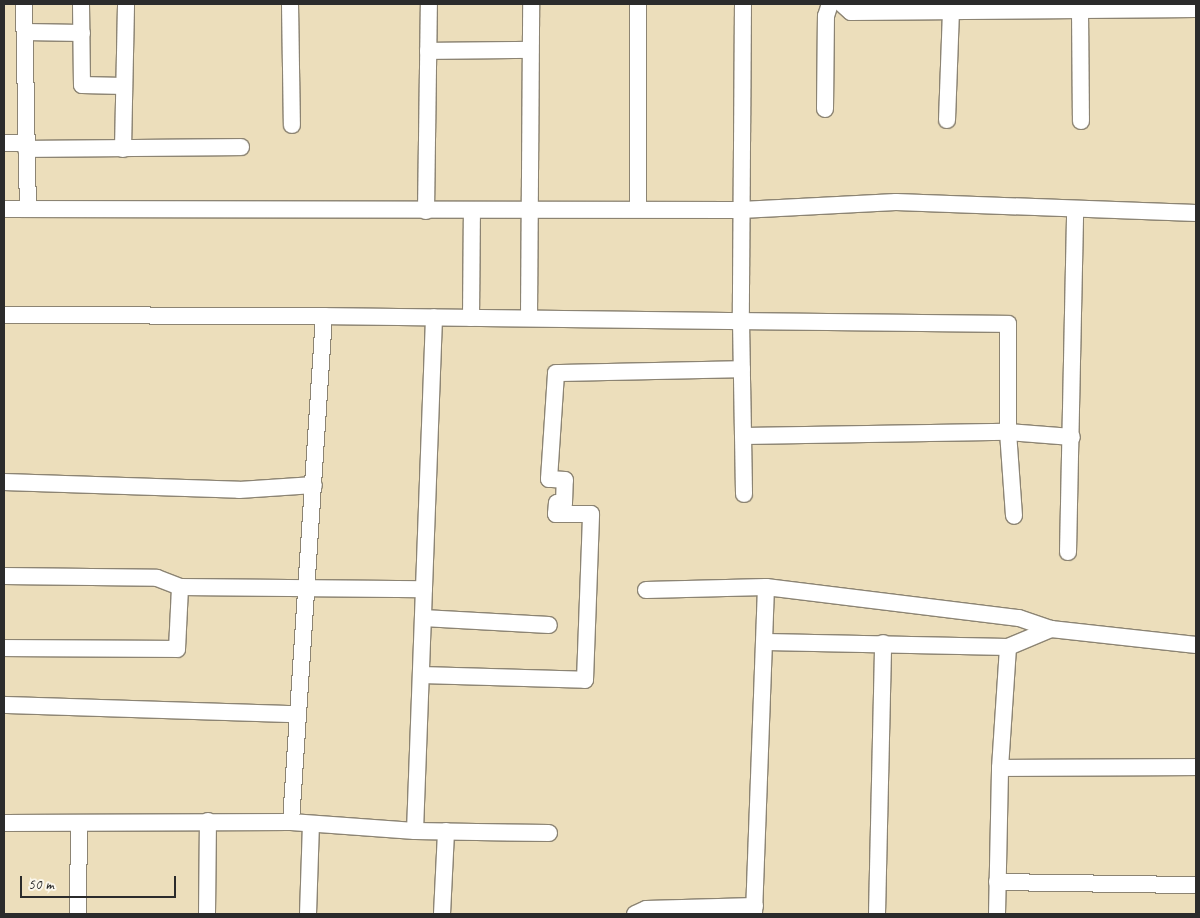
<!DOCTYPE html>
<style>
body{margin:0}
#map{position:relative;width:1200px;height:918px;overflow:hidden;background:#ecdebb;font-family:Caveat,sans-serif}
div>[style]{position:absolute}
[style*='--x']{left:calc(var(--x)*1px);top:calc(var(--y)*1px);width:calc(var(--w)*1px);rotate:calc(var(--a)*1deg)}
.roads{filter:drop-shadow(1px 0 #8c8473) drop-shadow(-1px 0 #8c8473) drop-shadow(0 1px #8c8473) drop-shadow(0 -1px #8c8473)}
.minor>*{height:16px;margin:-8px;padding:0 8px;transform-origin:8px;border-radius:8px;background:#fff}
span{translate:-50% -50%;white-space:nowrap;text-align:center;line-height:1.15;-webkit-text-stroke:4.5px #fbf7ec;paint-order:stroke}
.frame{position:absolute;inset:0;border:5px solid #2b2b2b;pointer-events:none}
.scale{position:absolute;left:20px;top:876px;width:156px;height:22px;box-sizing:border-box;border:2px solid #2b2b2b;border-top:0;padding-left:6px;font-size:15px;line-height:18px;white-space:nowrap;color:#2b2b2b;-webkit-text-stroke:4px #fbf7ec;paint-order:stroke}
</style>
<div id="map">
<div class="roads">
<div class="minor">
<i style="--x:24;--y:4;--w:205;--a:88.9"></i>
<i style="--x:81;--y:4;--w:81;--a:89.3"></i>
<i style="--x:82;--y:85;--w:42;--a:1.4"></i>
<i style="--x:290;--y:4;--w:121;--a:89.1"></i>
<i style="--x:743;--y:4;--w:317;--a:90.4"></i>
<i style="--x:741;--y:321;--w:267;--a:0.6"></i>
<i style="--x:1008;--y:324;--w:108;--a:90"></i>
<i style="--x:1008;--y:432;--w:84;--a:85.9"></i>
<i style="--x:842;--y:4;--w:12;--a:42"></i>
<i style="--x:851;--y:12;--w:345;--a:-0.5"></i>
<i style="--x:1080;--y:10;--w:111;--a:89.5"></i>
<i style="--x:25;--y:32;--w:57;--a:1"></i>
<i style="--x:428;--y:51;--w:102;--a:-0.6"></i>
<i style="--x:825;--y:109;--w:93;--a:-89.4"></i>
<i style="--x:826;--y:16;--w:13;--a:-72"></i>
<i style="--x:947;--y:120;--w:108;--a:-87.9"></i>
<i style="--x:4;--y:143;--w:22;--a:0"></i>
<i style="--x:26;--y:149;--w:215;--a:-0.5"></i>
<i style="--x:123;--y:149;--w:145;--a:-88.8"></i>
<i style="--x:638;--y:208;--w:204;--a:-90"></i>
<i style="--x:4;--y:209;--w:737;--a:0.08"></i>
<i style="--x:741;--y:210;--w:155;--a:-3"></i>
<i style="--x:896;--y:202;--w:300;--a:2.1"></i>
<i style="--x:426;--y:211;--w:207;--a:-89.2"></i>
<i style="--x:4;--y:315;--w:320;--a:0.2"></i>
<i style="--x:471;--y:318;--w:108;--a:-89.5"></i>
<i style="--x:529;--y:318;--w:314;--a:-89.6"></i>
<i style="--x:743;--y:436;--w:265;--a:-0.9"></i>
<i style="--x:1008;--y:432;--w:64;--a:4.5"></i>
<i style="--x:4;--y:482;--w:235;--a:1.9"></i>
<i style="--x:239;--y:490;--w:75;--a:-3.8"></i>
<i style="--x:1068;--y:552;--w:341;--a:-88.8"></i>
<i style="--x:4;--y:576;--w:153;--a:0.7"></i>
<i style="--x:157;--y:578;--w:25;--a:21"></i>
<i style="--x:180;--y:587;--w:244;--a:0.5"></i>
<i style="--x:646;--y:590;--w:120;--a:-1.4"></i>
<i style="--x:766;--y:587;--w:255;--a:7"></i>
<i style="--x:1019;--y:618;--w:34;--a:19"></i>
<i style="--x:1051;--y:629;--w:146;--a:6.3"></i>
<i style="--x:423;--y:618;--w:126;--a:3.2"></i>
<i style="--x:766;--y:642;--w:242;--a:1.2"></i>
<i style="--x:1008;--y:647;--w:47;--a:-22.7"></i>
<i style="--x:4;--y:648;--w:173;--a:0.3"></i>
<i style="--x:177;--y:649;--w:62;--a:-87.2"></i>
<i style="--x:421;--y:675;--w:164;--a:1.7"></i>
<i style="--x:585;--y:680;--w:166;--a:-87.9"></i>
<i style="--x:591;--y:514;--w:35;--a:180"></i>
<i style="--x:556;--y:514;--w:11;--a:-85"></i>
<i style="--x:557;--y:503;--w:7;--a:0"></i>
<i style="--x:564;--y:503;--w:23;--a:-88"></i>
<i style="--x:565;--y:480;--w:16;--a:-176"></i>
<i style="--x:549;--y:479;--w:106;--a:-86.2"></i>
<i style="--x:556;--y:373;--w:186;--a:-1.2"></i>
<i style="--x:4;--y:705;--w:292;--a:1.8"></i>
<i style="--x:1000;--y:768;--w:196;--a:-0.3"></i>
<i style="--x:291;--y:822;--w:507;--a:-86.27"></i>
<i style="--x:324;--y:316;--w:417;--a:0.7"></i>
<i style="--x:741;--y:321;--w:173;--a:89"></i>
<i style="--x:4;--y:823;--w:287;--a:-0.2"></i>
<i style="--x:291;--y:822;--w:124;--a:4.2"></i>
<i style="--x:415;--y:831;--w:134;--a:0.9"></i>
<i style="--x:415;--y:831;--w:514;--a:-87.88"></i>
<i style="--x:997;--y:882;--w:199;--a:0.9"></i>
<i style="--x:78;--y:914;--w:91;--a:-89.4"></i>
<i style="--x:207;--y:914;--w:93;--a:-89.4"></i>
<i style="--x:308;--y:914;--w:89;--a:-88.1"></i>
<i style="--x:442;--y:914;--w:83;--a:-87.2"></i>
<i style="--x:635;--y:914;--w:12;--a:-24"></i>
<i style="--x:646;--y:909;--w:109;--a:-1.6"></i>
<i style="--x:754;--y:914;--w:327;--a:-87.9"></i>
<i style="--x:877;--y:914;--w:271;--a:-88.7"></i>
<i style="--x:997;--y:914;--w:146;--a:-88.8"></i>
<i style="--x:1000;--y:768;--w:121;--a:-86.2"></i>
</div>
</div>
<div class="frame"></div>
<div class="scale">50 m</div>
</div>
